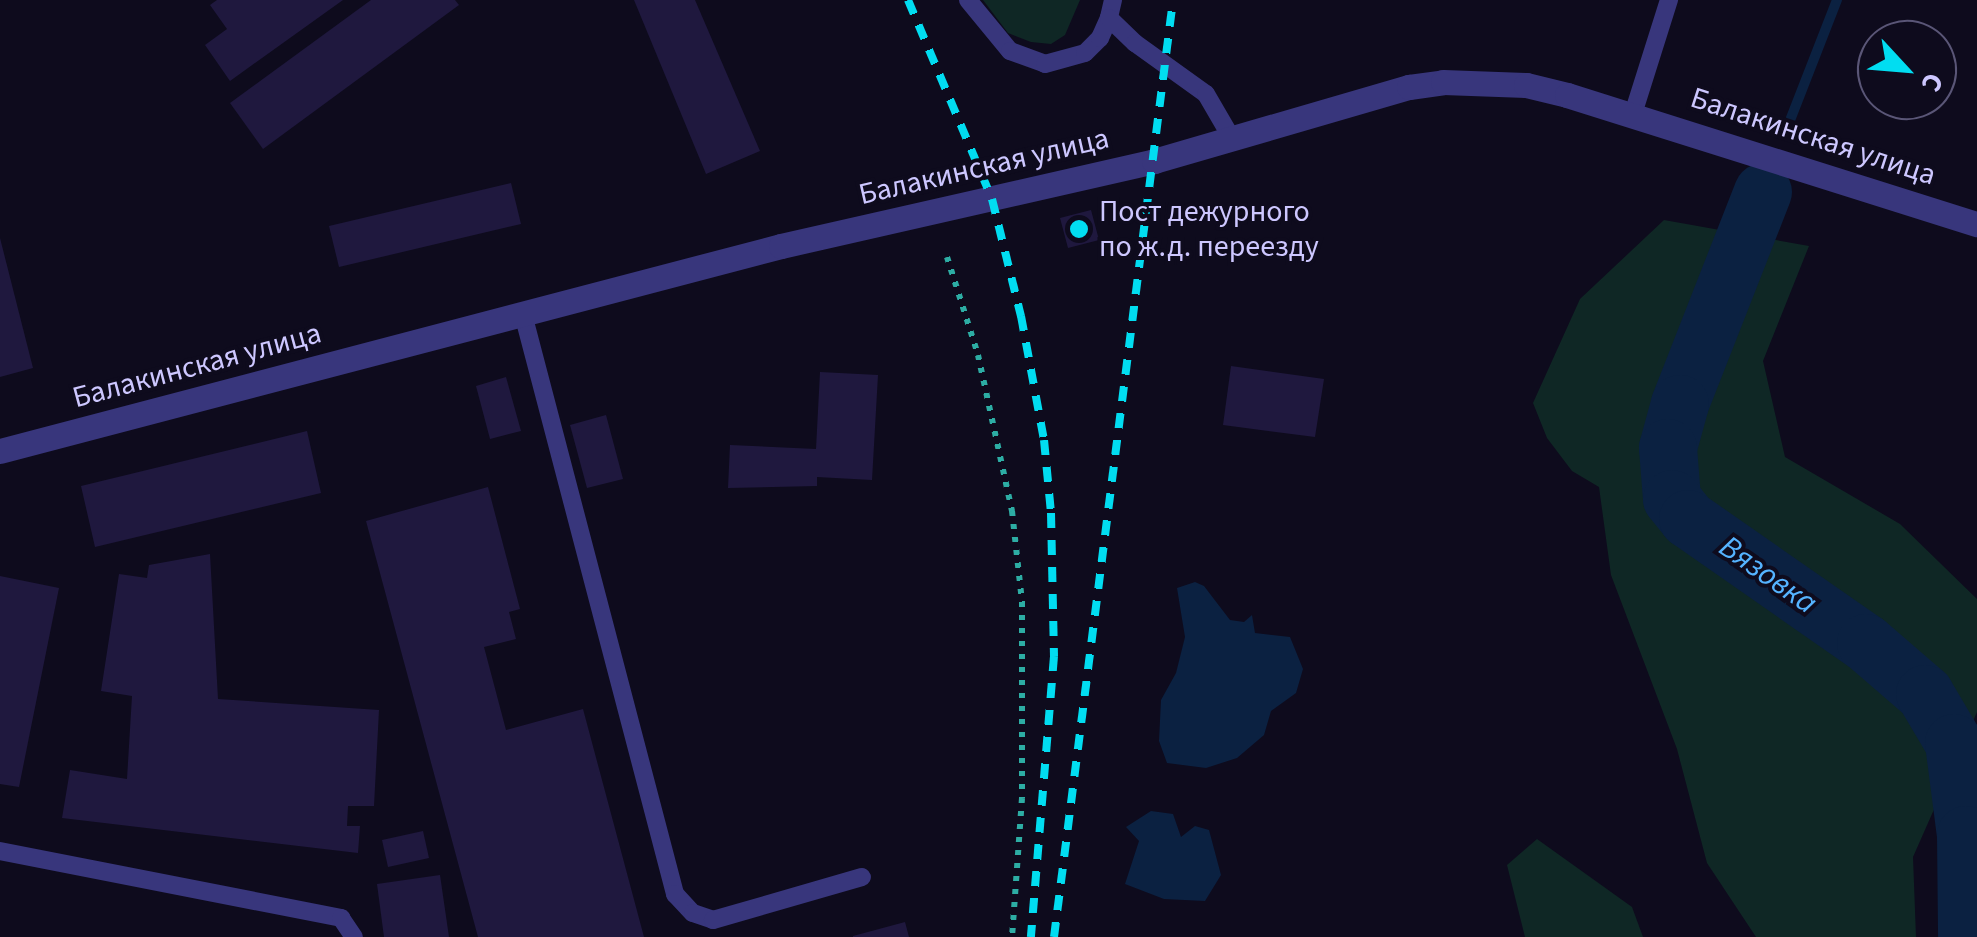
<!DOCTYPE html>
<meta charset="utf-8">
<style>
body{margin:0}
#map{position:relative;width:1977px;height:937px;overflow:hidden;background:#0e0b1d;font-family:"Source Sans 3",sans-serif}
div>[style]{position:absolute}
[style*='--x']{left:calc(var(--x)*1px);top:calc(var(--y)*1px);width:calc(var(--w)*1px);rotate:calc(var(--a)*1deg)}
.green>*{inset:0;background:#0f2725}
.water>*{inset:0;background:#0b2141}
.stream>*{height:10px;margin:-5px;padding:0 5px;transform-origin:5px;border-radius:5px;background:#0b2141}
.river>*{height:58px;margin:-29px;padding:0 29px;transform-origin:29px;border-radius:29px;background:#0b2141}
.building>*{inset:0;background:#1f183e}
.path>*{height:6px;margin-top:-3px;transform-origin:0;background:repeating-linear-gradient(90deg,#2dada4 0 5px,transparent 0 13px)}
.service>*{height:18px;margin:-9px;padding:0 9px;transform-origin:9px;border-radius:9px;background:#38367c}
.tertiary>*{height:25px;margin:-12.5px;padding:0 12.5px;transform-origin:12.5px;border-radius:12.5px;background:#38367c}
.rail>*{height:8px;margin-top:-4px;transform-origin:0;background:repeating-linear-gradient(90deg,#01ddf1 0 15px,transparent 0 27px)}
.dots>*{width:28px;height:28px;translate:-50% -50%;box-sizing:border-box;border:5px solid #0e0b1d;border-radius:50%}
span{translate:-50% -50%;white-space:nowrap;text-align:center;line-height:1.15;-webkit-text-stroke:8px #0e0b1d;paint-order:stroke}
.street-label{font-size:30px;color:#cdc7ff}
.poi-label{font-size:30px;color:#cdc7ff}
.left{translate:0 -50%;text-align:left}
.water-label{font-size:32px;color:#55b3ff;font-style:italic}
.north{position:absolute;left:1857px;top:20px;width:100px;height:100px;box-sizing:border-box;background:#0e0b1d;border:2px solid #5a5677;border-radius:50%;rotate:116deg;font-size:28px;font-weight:700;line-height:40px;text-align:center;color:#cdc7ff}
.north::after{content:'';display:block;margin:auto;width:35px;height:45px;background:#01ddf1;clip-path:polygon(50% 0,100% 100%,50% 72%,0 100%)}
</style>
<div id="map">
<div class="green">
<i style="clip-path:polygon(983px 0,1080px 0,1065px 35px,1051px 44px,1031px 42px,1008px 33px)"></i>
<i style="clip-path:polygon(1664px 220px,1809px 246px,1763px 361px,1785px 457px,1900px 524px,1977px 599px,1977px 712px,1913px 857px,1916px 937px,1756px 937px,1707px 863px,1677px 749px,1611px 575px,1599px 487px,1572px 471px,1547px 438px,1533px 403px,1580px 299px)"></i>
<i style="clip-path:polygon(1537px 839px,1632px 907px,1643px 937px,1525px 937px,1507px 865px)"></i>
</div>
<div class="water">
<i style="clip-path:polygon(1195px 582px,1204px 586px,1230px 620px,1244px 622px,1252px 615px,1255px 633px,1290px 637px,1303px 669px,1296px 693px,1271px 711px,1264px 735px,1237px 758px,1206px 768px,1167px 763px,1159px 741px,1161px 700px,1176px 673px,1185px 637px,1177px 588px)"></i>
<i style="clip-path:polygon(1151px 811px,1173px 814px,1181px 837px,1195px 826px,1209px 830px,1221px 875px,1205px 901px,1164px 899px,1125px 884px,1139px 841px,1126px 827px)"></i>
</div>
<div class="stream">
<i style="--x:1789;--y:123;--w:132;--a:-68.7"></i>
</div>
<div class="river">
<i style="--x:1763;--y:192;--w:228;--a:111.4"></i>
<i style="--x:1680;--y:404;--w:46;--a:105.3"></i>
<i style="--x:1668;--y:448;--w:51;--a:85.5"></i>
<i style="--x:1672;--y:499;--w:26;--a:51"></i>
<i style="--x:1688;--y:519;--w:217;--a:34.9"></i>
<i style="--x:1866;--y:643;--w:78;--a:40.8"></i>
<i style="--x:1925;--y:694;--w:57;--a:59.4"></i>
<i style="--x:1954;--y:743;--w:93;--a:82.6"></i>
<i style="--x:1966;--y:835;--w:102;--a:89.4"></i>
</div>
<div class="building">
<i style="clip-path:polygon(217px 0,343px 0,230px 81px,205px 45px,227px 29px,210px 5px)"></i>
<i style="clip-path:polygon(371px 0,455px 0,459px 5px,263px 149px,230px 103px)"></i>
<i style="clip-path:polygon(634px 0,695px 0,760px 151px,706px 174px)"></i>
<i style="clip-path:polygon(511px 183px,521px 224px,339px 267px,329px 226px)"></i>
<i style="clip-path:polygon(1091px 210px,1099px 240px,1068px 248px,1060px 218px)"></i>
<i style="clip-path:polygon(0 238px,33px 368px,0 377px)"></i>
<i style="clip-path:polygon(1231px 366px,1324px 379px,1315px 437px,1223px 425px)"></i>
<i style="clip-path:polygon(820px 372px,878px 375px,872px 480px,817px 477px,817px 486px,728px 488px,730px 445px,816px 449px)"></i>
<i style="clip-path:polygon(506px 377px,521px 431px,490px 439px,476px 386px)"></i>
<i style="clip-path:polygon(606px 415px,623px 479px,587px 488px,570px 425px)"></i>
<i style="clip-path:polygon(307px 431px,321px 493px,95px 547px,81px 486px)"></i>
<i style="clip-path:polygon(488px 487px,520px 609px,509px 612px,516px 639px,484px 647px,506px 730px,583px 709px,644px 937px,478px 937px,366px 521px)"></i>
<i style="clip-path:polygon(210px 554px,218px 699px,379px 710px,374px 806px,348px 806px,347px 826px,360px 826px,358px 853px,62px 818px,70px 770px,127px 779px,132px 696px,101px 691px,119px 574px,147px 578px,149px 565px)"></i>
<i style="clip-path:polygon(0 576px,59px 588px,19px 787px,0 784px)"></i>
<i style="clip-path:polygon(423px 831px,429px 858px,388px 867px,382px 840px)"></i>
<i style="clip-path:polygon(440px 875px,449px 937px,384px 937px,377px 884px)"></i>
<i style="clip-path:polygon(905px 922px,909px 937px,853px 937px,853px 936px)"></i>
</div>
<div class="path">
<i style="--x:947;--y:257;--w:103;--a:72.4"></i>
<i style="--x:978;--y:355;--w:160;--a:77.7"></i>
<i style="--x:1012;--y:511;--w:92;--a:83.7"></i>
<i style="--x:1022;--y:602;--w:196;--a:90"></i>
<i style="--x:1022;--y:798;--w:139;--a:94.1"></i>
</div>
<div class="service">
<i style="--x:968;--y:0;--w:66;--a:50.5"></i>
<i style="--x:1010;--y:51;--w:37;--a:20"></i>
<i style="--x:1045;--y:64;--w:41;--a:-15.4"></i>
<i style="--x:1085;--y:53;--w:21;--a:-45"></i>
<i style="--x:1100;--y:38;--w:22;--a:-66"></i>
<i style="--x:1113;--y:0;--w:18;--a:103"></i>
<i style="--x:1109;--y:18;--w:36;--a:44"></i>
<i style="--x:1135;--y:43;--w:87;--a:35.7"></i>
<i style="--x:1206;--y:94;--w:50;--a:59.8"></i>
<i style="--x:1633;--y:114;--w:120;--a:-72.5"></i>
<i style="--x:523;--y:314;--w:600;--a:75.31"></i>
<i style="--x:675;--y:894;--w:26;--a:47"></i>
<i style="--x:693;--y:913;--w:21;--a:19"></i>
<i style="--x:713;--y:920;--w:155;--a:-16.1"></i>
<i style="--x:0;--y:851;--w:348;--a:11.1"></i>
<i style="--x:341;--y:918;--w:23;--a:56"></i>
</div>
<div class="tertiary">
<i style="--x:0;--y:451;--w:807;--a:-14.71"></i>
<i style="--x:781;--y:246;--w:383;--a:-12.8"></i>
<i style="--x:1154;--y:161;--w:266;--a:-16.2"></i>
<i style="--x:1409;--y:87;--w:34;--a:-8"></i>
<i style="--x:1443;--y:82;--w:83;--a:2.1"></i>
<i style="--x:1526;--y:85;--w:42;--a:13.7"></i>
<i style="--x:1567;--y:95;--w:430;--a:17.5"></i>
</div>
<div class="rail">
<i style="--x:908;--y:0;--w:216;--a:67.1"></i>
<i style="--x:992;--y:199;--w:121;--a:76.1"></i>
<i style="--x:1021;--y:316;--w:126;--a:79.5"></i>
<i style="--x:1044;--y:440;--w:73;--a:84.5"></i>
<i style="--x:1051;--y:513;--w:143;--a:88.8"></i>
<i style="--x:1054;--y:656;--w:282;--a:94.7"></i>
<i style="--x:1054;--y:937;--w:945;--a:-82.76"></i>
</div>
<div class="dots">
<i style="left:1079px;top:229px;background:#01ddf1"></i>
</div>
<div class="street-label">
<span style="left:1813px;top:137px;rotate:18deg">Балакинская улица</span>
<span style="left:984px;top:167px;rotate:-13deg">Балакинская улица</span>
<span style="left:197px;top:366px;rotate:-15deg">Балакинская улица</span>
</div>
<div class="poi-label">
<span class="left" style="left:1099px;top:229px">Пост дежурного<br>по ж.д. переезду</span>
</div>
<div class="water-label">
<span style="left:1768px;top:575px;rotate:35deg">Вязовка</span>
</div>
<div class="north">С</div>
</div>
